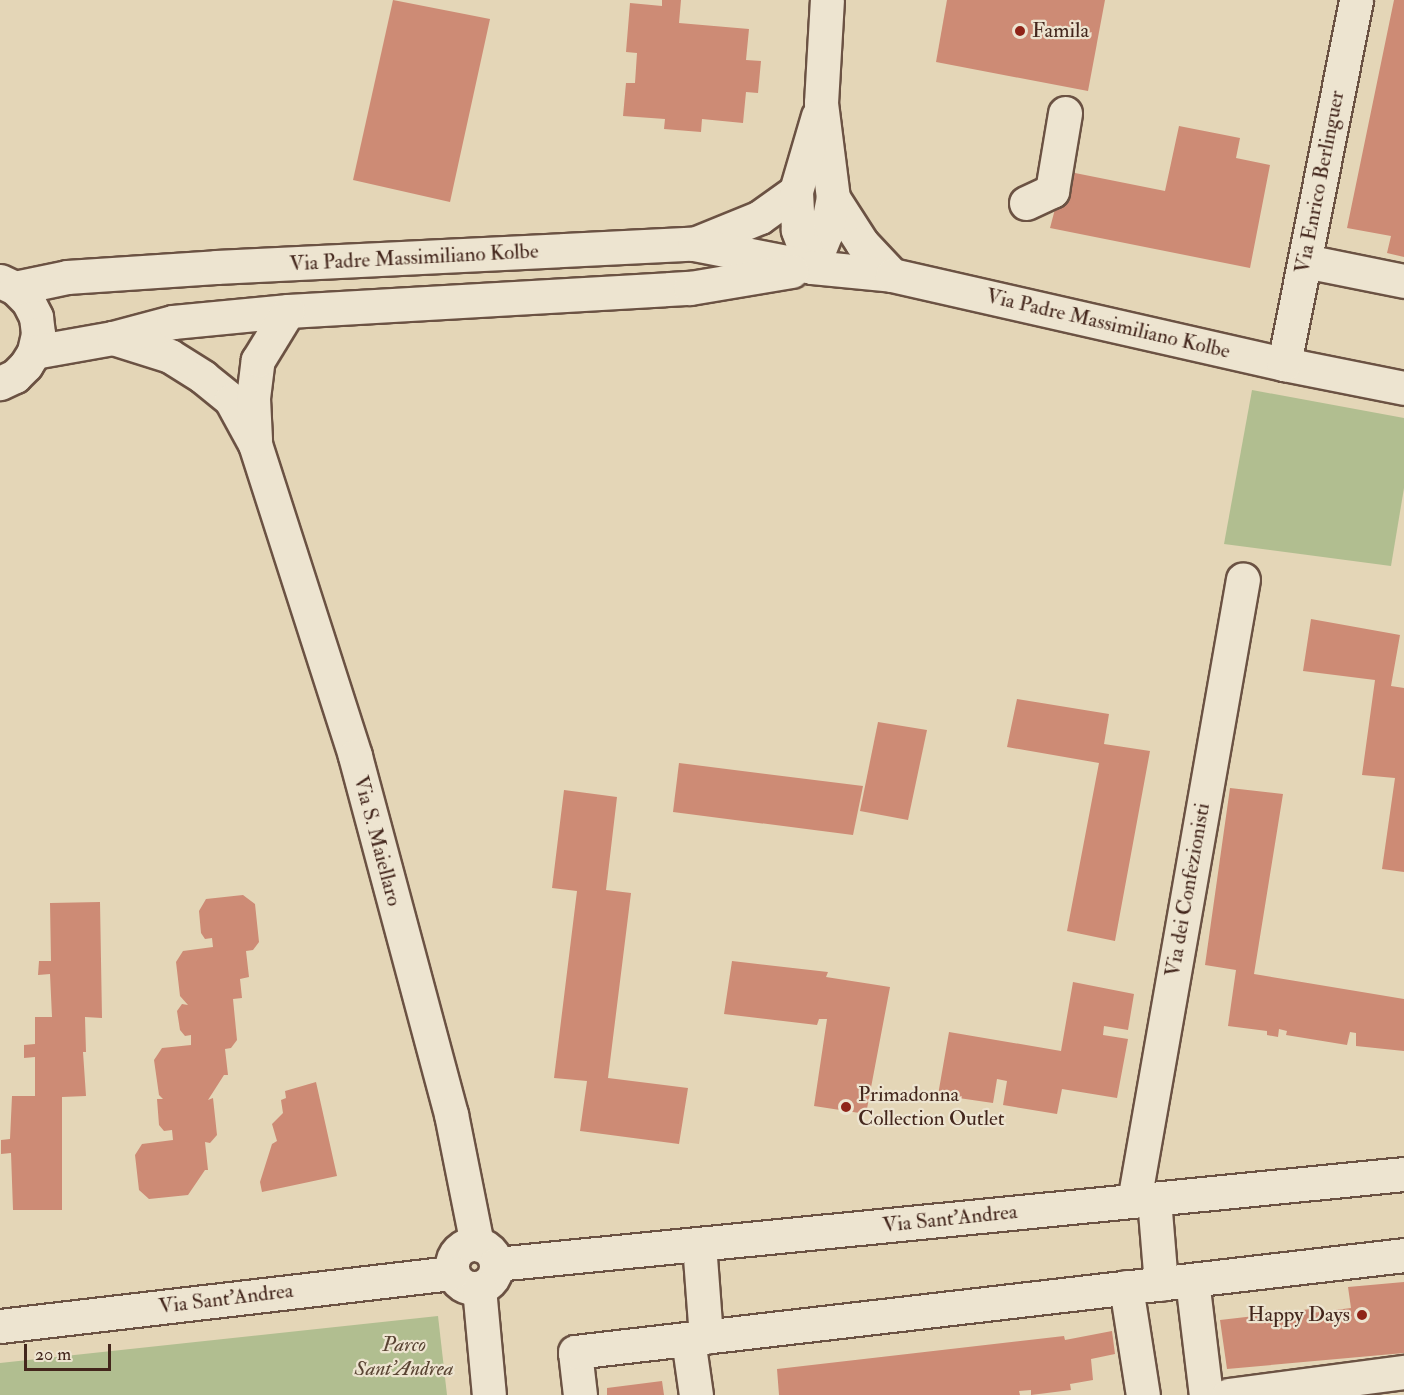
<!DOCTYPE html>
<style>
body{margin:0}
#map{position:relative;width:1404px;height:1395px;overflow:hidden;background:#e4d6b7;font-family:"IM FELL Double Pica",serif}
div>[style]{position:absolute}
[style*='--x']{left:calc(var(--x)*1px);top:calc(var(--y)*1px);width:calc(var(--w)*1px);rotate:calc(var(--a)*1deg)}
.green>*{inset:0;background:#b1be90}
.building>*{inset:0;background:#cd8b75}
.roads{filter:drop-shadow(2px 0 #6b5243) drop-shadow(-2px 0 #6b5243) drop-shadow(0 2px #6b5243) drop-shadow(0 -2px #6b5243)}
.minor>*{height:33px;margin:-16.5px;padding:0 16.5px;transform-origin:16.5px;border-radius:16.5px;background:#ede4d0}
.minor>.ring{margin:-16.5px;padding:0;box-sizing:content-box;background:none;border:33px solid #ede4d0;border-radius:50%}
.dots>*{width:16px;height:16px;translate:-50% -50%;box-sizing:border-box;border:3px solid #ede4d0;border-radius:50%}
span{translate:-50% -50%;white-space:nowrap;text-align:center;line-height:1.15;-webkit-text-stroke:4.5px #ede4d0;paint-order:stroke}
.poi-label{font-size:21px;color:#43261c}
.left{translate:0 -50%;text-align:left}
.right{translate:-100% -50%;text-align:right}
.street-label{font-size:21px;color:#43261c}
.park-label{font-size:21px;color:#594433;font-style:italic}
.scale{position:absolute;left:24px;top:1344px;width:87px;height:27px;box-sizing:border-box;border:3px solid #43261c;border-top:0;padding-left:8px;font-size:18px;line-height:21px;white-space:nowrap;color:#43261c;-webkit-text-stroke:4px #ede4d0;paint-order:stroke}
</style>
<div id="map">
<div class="green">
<i style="clip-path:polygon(1252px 390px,1404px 418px,1404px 488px,1391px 566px,1224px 544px)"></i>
<i style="clip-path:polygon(438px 1316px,447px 1395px,0 1395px,0 1363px)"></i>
</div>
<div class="building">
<i style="clip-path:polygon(393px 0,490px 19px,450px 202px,353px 180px)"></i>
<i style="clip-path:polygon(662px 0,681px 0,679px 23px,749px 29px,746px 60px,761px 61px,758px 93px,746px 92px,743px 123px,702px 119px,701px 132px,664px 129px,665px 119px,623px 116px,626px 83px,635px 83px,637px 53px,626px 52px,630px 3px,662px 6px)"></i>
<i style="clip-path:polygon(947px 0,1105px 0,1088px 91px,936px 62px)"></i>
<i style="clip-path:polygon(1394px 0,1404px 0,1404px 257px,1387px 253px,1391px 236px,1347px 228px)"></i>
<i style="clip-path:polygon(1179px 126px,1240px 138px,1236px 158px,1270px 165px,1250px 268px,1050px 228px,1065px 171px,1165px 191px)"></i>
<i style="clip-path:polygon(1311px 619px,1400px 635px,1391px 686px,1404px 688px,1404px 872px,1382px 869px,1395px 778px,1362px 775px,1375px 680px,1303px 671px)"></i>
<i style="clip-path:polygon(1017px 699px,1109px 714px,1104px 744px,1150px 751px,1115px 941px,1067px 931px,1099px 763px,1007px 747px)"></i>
<i style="clip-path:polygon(878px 722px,927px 730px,908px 820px,860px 811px)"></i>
<i style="clip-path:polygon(679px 763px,863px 786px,853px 835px,673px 812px)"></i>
<i style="clip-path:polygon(1230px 788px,1283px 794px,1254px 974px,1404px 999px,1404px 1051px,1356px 1046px,1356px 1033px,1350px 1032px,1347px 1045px,1286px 1035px,1287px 1031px,1279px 1029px,1278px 1037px,1267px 1035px,1267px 1031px,1228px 1026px,1236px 970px,1205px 965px)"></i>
<i style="clip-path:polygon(564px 790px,617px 797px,606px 890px,631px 893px,608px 1078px,688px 1088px,679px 1144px,580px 1131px,587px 1081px,554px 1078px,577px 891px,552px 888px)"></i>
<i style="clip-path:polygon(243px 895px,255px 904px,259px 942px,253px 950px,246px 951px,249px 977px,240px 979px,242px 998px,233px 999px,237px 1040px,231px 1048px,225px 1049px,228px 1075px,224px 1075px,208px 1100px,213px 1098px,217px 1135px,210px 1143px,205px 1142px,208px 1170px,205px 1170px,188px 1195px,149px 1199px,139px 1190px,135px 1155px,142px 1144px,173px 1140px,172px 1130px,164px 1131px,159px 1125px,157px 1099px,163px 1099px,159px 1095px,154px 1060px,162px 1048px,191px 1045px,191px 1035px,185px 1036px,180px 1030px,177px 1011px,182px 1004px,188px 1005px,180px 996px,176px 962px,183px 951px,213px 947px,212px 938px,205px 939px,201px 933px,199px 911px,206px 899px)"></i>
<i style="clip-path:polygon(100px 902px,102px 1018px,85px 1017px,86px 1052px,83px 1052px,86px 1096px,62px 1097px,62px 1210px,13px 1210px,11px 1153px,1px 1154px,1px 1140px,10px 1139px,12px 1096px,35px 1096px,35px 1057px,24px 1058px,24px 1045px,35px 1044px,35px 1017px,52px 1017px,50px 974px,38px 975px,39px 961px,51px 961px,50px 903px)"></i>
<i style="clip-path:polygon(732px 961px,828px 972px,826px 977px,890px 987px,866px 1114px,814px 1106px,827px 1019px,819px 1019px,817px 1025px,724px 1014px)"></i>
<i style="clip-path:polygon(1073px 982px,1134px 994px,1128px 1030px,1104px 1026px,1103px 1035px,1128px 1039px,1117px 1098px,1062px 1089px,1057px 1114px,1003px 1105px,1007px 1081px,997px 1079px,993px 1103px,938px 1095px,949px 1032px,1061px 1051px)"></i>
<i style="clip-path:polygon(316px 1082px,337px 1176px,262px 1192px,260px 1182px,272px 1144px,277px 1141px,272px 1124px,283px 1113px,281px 1100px,286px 1098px,285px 1091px)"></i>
<i style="clip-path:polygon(1404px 1282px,1404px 1353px,1227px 1369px,1220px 1320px,1288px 1312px,1288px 1315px,1295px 1315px,1294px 1311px,1311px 1309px,1312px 1313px,1351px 1308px,1348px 1287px)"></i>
<i style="clip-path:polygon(1112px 1331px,1115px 1354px,1091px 1359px,1093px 1380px,1070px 1384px,1071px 1390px,1031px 1395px,1031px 1390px,1019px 1391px,1020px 1395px,779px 1395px,777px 1369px,1064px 1336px,1065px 1340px)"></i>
<i style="clip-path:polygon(662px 1381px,664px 1395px,607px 1395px,607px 1388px)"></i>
</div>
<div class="roads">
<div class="minor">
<i style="--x:833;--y:198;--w:54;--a:57.2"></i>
<i style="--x:862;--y:243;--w:44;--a:46.8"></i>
<i style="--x:1026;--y:203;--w:29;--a:-25"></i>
<i style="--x:1052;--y:191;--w:79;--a:-80.5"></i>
<i style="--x:694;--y:244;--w:71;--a:-22.2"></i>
<i style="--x:760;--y:217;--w:44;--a:-35.8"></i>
<i style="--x:1305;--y:261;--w:101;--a:11.4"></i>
<i style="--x:812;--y:267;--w:37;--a:-68"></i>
<i style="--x:826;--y:233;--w:36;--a:-79"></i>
<i style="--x:833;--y:198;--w:96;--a:-97.2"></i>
<i style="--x:821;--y:103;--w:103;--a:-86.7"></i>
<i style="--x:812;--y:267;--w:40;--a:-111"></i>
<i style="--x:798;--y:230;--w:39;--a:-93"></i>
<i style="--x:796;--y:191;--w:78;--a:-73.7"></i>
<i style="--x:0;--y:281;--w:17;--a:25"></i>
<i style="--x:15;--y:288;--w:18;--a:45"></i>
<i style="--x:28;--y:301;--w:18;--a:63"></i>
<i style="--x:36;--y:317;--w:17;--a:83"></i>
<i style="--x:38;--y:334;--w:18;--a:103"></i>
<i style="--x:34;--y:352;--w:15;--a:122"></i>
<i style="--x:26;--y:365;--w:16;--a:135"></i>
<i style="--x:15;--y:376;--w:17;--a:155"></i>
<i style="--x:15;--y:288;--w:53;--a:-11.9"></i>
<i style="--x:67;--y:277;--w:149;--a:-3.8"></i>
<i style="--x:216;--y:267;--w:479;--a:-2.8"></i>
<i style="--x:694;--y:244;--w:120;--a:11"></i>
<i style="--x:812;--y:267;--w:80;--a:5.7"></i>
<i style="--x:892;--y:275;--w:402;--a:12.8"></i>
<i style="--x:1284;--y:364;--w:122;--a:11.3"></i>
<i style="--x:113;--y:338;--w:60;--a:17.5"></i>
<i style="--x:170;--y:356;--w:39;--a:32"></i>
<i style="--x:203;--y:377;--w:36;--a:39"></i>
<i style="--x:231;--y:400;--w:50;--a:61.4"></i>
<i style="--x:255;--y:444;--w:328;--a:72.2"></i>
<i style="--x:355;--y:756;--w:371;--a:75"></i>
<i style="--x:451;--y:1114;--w:133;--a:78.7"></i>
<i style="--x:34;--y:352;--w:80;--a:-10"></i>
<i style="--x:113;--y:338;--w:62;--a:-14.9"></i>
<i style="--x:173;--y:322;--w:116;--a:-5.5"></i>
<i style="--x:288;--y:311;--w:403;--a:-3.3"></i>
<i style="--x:690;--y:288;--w:103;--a:-9.5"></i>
<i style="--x:1284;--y:364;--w:371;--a:-78.8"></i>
<i style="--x:255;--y:439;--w:41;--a:-92.8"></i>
<i style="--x:253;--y:398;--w:38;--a:-83"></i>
<i style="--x:258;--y:360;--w:57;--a:-58.5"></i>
<i style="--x:1154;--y:1199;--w:85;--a:85.3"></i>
<i style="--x:1134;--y:1201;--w:631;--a:-80.06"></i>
<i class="ring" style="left:452px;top:1244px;width:11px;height:11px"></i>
<i style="--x:699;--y:1244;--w:93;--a:85.7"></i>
<i style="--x:496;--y:1264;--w:912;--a:-5.66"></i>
<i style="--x:1192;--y:1280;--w:116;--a:83.1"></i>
<i style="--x:1126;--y:1287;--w:109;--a:81.1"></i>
<i style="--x:479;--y:1288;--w:107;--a:84.7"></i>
<i style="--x:0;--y:1326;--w:455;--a:-6.7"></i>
<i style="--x:688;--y:1339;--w:57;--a:81.9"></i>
<i style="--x:580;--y:1395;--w:43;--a:-96.6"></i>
<i style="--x:575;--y:1352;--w:835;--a:-6.67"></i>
<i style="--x:1229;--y:1395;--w:177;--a:-7.5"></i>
</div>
</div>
<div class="dots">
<i style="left:1020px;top:31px;background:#8f2418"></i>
<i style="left:846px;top:1107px;background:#8f2418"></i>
<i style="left:1362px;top:1315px;background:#8f2418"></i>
</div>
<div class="poi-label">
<span class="left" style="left:1032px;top:31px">Famila</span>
<span class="left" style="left:858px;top:1107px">Primadonna<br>Collection Outlet</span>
<span class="right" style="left:1350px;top:1315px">Happy Days</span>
</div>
<div class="street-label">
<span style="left:1320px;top:182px;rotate:-79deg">Via Enrico Berlinguer</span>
<span style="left:414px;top:258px;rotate:-3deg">Via Padre Massimiliano Kolbe</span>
<span style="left:1108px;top:324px;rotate:13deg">Via Padre Massimiliano Kolbe</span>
<span style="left:377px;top:841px;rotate:75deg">Via S. Maiellaro</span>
<span style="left:1188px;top:890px;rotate:-80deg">Via dei Confezionisti</span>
<span style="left:950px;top:1219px;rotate:-6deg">Via Sant'Andrea</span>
<span style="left:226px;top:1299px;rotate:-7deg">Via Sant'Andrea</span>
</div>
<div class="park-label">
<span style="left:404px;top:1357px">Parco<br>Sant'Andrea</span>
</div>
<div class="scale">20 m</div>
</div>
